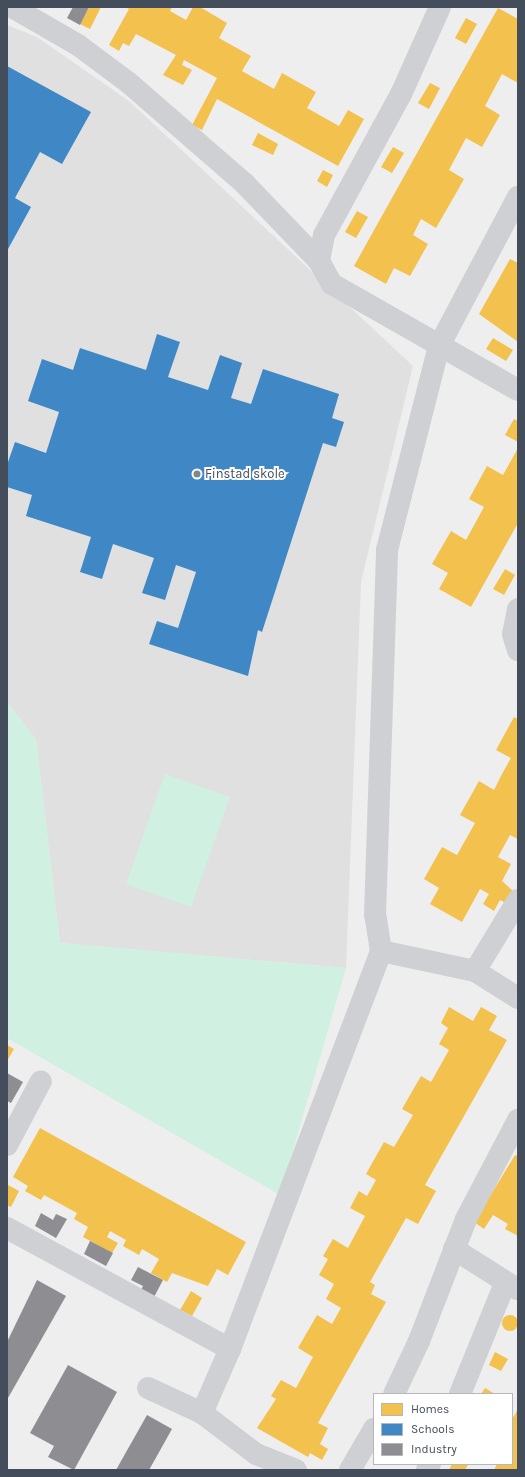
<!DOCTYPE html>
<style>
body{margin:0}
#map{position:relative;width:525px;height:1477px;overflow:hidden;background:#efeeee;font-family:Karla,sans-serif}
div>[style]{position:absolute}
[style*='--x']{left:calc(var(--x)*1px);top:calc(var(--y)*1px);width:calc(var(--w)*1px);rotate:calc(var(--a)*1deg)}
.education>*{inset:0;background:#e0e0e0}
.green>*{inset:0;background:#d0f0e1}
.homes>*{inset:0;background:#f2c14e}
.round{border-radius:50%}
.schools>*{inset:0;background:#3f88c5}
.industry>*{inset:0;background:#8d8d92}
.minor>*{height:22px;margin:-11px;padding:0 11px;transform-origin:11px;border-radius:11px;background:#ced0d4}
.dots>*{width:11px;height:11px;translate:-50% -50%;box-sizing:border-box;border:2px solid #fff;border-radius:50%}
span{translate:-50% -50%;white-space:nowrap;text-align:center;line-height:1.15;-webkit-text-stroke:4px #fff;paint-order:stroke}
.poi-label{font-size:13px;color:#444d5c}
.left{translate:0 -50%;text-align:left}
.frame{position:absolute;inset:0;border:8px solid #444d5c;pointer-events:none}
.legend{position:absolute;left:373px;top:1393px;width:140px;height:72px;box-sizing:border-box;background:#fff;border:1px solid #b4b8be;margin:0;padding:5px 7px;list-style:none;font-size:12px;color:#444d5c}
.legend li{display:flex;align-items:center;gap:8px;height:20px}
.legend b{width:20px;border:1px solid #b4b8be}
</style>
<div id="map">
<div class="education">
<i style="clip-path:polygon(7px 25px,37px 37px,129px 101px,413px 366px,361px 582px,346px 968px,60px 943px,36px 739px,7px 702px)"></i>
</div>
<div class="green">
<i style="clip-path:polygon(7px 702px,36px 739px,60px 943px,346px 968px,280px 1195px,7px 1038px)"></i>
<i style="clip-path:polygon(165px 774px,230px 797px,191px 907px,126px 884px)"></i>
</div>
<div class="homes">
<i style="clip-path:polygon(89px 7px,101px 7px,90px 29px,80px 24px)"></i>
<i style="clip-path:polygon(125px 7px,172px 7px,170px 11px,186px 20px,193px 7px,200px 7px,227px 23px,219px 38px,251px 56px,242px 71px,274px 89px,282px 73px,316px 92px,307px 108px,339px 126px,348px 110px,364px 119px,338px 166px,217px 99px,202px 130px,192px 125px,217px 78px,184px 60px,182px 65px,192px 70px,183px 85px,163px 75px,176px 55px,136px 34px,129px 46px,123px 43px,119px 51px,109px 45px,129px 9px)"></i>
<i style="clip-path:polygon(498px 8px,518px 19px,518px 83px,502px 74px,485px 106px,500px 115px,482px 147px,466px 138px,449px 170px,464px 179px,455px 195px,436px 228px,421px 219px,413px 235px,428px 244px,410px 276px,394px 268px,386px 284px,354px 266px)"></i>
<i style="clip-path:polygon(466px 18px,477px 24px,466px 44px,455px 38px)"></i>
<i style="clip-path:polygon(430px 83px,440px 88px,429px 109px,418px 103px)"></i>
<i style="clip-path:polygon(258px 133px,278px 144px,273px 155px,252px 145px)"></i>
<i style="clip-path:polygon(393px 147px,404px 153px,392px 173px,381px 167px)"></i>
<i style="clip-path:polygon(323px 170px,333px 175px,327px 187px,317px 181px)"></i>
<i style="clip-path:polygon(357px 211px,368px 217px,356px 238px,345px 232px)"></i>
<i style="clip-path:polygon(510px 259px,518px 263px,518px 342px,479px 314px)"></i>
<i style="clip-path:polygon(493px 338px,513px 350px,506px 361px,486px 349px)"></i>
<i style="clip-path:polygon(514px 419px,518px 421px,518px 442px,505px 435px)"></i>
<i style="clip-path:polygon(518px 448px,518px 523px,471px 607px,439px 589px,448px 573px,432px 564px,451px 531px,466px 540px,484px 507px,469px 499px,487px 466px,503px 475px)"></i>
<i style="clip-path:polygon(505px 569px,515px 575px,504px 595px,493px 589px)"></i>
<i style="clip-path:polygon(514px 717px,518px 719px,518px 839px,510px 835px,498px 857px,511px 864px,502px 881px,513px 891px,506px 903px,500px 900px,494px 911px,483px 904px,489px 894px,480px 889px,462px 922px,430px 904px,439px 888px,424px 879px,442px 847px,457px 855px,475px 823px,460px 815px,479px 781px,494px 790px,502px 774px,511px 758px,496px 750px)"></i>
<i style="clip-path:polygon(449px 1007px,473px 1021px,481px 1007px,497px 1016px,489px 1030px,507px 1040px,425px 1185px,436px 1191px,418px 1224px,406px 1218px,370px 1282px,375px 1285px,371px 1294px,386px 1302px,318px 1423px,328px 1428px,320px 1444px,328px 1449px,322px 1460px,310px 1453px,308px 1457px,257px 1428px,276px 1399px,271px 1396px,281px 1380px,296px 1388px,313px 1357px,298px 1348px,317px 1315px,332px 1324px,341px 1308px,326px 1299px,334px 1284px,319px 1275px,328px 1259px,323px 1256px,333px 1239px,348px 1248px,365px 1216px,350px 1208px,359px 1191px,367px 1196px,376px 1180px,366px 1174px,384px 1142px,394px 1147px,413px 1115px,402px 1109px,421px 1076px,431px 1082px,449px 1050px,439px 1044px,448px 1028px,441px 1023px)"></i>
<i style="clip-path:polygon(7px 1045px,14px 1049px,7px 1061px)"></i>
<i style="clip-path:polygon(40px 1128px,246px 1242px,228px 1275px,217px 1269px,208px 1286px,172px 1273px,167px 1282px,151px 1273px,159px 1259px,142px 1249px,139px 1255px,123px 1246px,126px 1240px,110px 1231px,107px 1237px,118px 1243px,112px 1253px,83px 1237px,88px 1227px,74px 1219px,77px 1213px,44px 1195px,41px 1200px,25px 1191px,28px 1186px,13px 1177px)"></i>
<i style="clip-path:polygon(515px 1155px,518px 1156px,518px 1236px,505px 1229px,508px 1224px,493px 1215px,484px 1229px,474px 1222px)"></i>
<i style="clip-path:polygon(8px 1185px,19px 1191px,11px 1207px,7px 1205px)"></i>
<i style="clip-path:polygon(191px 1291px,202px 1298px,192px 1316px,180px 1310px)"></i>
<i class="round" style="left:502px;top:1315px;width:16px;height:16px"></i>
<i style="clip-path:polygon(495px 1352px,508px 1359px,501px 1371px,489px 1365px)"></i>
<i style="clip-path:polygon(485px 1388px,495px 1394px,481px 1394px)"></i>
<i style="clip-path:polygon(518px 1409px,518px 1470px,494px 1470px,497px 1464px,512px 1464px,512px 1419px)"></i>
<i style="clip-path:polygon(452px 1464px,465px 1464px,468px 1465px,465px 1470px,449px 1470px)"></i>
</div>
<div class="schools">
<i style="clip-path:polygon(7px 66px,91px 112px,62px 164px,40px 152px,15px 198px,31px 207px,7px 251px)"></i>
<i style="clip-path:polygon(157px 334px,180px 342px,168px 377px,208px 390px,220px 355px,242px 363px,231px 398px,251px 404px,263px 369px,339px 394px,332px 418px,344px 422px,336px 447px,323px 443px,262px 632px,258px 630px,248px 676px,149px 644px,157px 621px,178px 628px,196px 572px,176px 565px,165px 600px,142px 593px,154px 558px,113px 544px,102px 579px,80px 572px,91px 537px,26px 516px,32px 495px,7px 487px,7px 465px,15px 442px,46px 453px,59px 412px,28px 401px,42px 359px,73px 370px,80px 348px,146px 370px)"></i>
</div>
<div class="industry">
<i style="clip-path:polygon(73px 7px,89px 7px,80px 25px,67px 18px)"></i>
<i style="clip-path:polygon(7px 1073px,23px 1082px,11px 1103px,7px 1101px)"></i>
<i style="clip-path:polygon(41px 1213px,53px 1220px,56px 1214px,67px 1219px,56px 1238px,35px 1226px)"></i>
<i style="clip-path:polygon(90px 1241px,113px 1253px,106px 1266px,84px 1254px)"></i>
<i style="clip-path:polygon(138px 1267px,163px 1280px,153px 1299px,140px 1292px,143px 1286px,131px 1280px)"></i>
<i style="clip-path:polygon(37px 1280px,66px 1296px,8px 1398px,7px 1342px)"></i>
<i style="clip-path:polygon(68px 1365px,117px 1392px,74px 1470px,48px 1457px,54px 1446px,30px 1433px)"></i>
<i style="clip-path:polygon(147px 1415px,172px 1429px,149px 1470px,116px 1470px)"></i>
</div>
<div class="minor">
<i style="--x:12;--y:7;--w:76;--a:29.9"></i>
<i style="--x:78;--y:45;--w:64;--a:36.7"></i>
<i style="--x:129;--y:83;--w:152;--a:41"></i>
<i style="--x:244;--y:183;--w:108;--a:46.1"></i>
<i style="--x:440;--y:7;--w:95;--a:114.1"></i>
<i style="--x:401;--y:94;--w:161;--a:118.6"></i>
<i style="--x:324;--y:235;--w:26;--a:101"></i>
<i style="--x:319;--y:261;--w:26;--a:61"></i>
<i style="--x:332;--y:284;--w:214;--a:29.7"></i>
<i style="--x:518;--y:609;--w:25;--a:101"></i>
<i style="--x:513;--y:634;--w:17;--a:73"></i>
<i style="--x:381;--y:951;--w:36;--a:-99"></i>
<i style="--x:375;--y:915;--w:365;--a:-88.1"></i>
<i style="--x:387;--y:550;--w:211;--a:-75.7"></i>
<i style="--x:439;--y:346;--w:169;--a:-62.1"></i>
<i style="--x:475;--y:971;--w:83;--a:-58.8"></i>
<i style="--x:7;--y:1145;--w:72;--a:-62"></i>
<i style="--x:7;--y:1228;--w:254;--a:28.5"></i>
<i style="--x:454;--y:1249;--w:75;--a:32.4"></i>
<i style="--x:148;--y:1388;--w:60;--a:24.8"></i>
<i style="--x:202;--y:1413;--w:70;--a:-66.4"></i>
<i style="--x:230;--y:1349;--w:426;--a:-69.2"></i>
<i style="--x:381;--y:951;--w:96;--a:12"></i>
<i style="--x:475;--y:971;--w:51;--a:32.1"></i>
<i style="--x:394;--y:1394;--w:59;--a:-64.7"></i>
<i style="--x:419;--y:1341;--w:131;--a:-68.9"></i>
<i style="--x:466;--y:1219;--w:112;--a:-62.3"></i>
<i style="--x:460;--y:1394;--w:120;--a:-67.9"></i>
<i style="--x:202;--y:1413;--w:68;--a:37.2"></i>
<i style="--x:256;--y:1454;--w:43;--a:21.8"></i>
<i style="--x:350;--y:1470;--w:48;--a:-59.7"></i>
<i style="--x:427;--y:1470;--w:7;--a:-63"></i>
</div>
<div class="dots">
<i style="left:197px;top:474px;background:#80858f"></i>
</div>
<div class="poi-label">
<span class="left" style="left:205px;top:474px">Finstad skole</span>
</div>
<div class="frame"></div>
<ul class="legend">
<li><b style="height:11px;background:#f2c14e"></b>Homes</li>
<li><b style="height:11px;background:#3f88c5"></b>Schools</li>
<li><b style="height:11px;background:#8d8d92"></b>Industry</li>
</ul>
</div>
